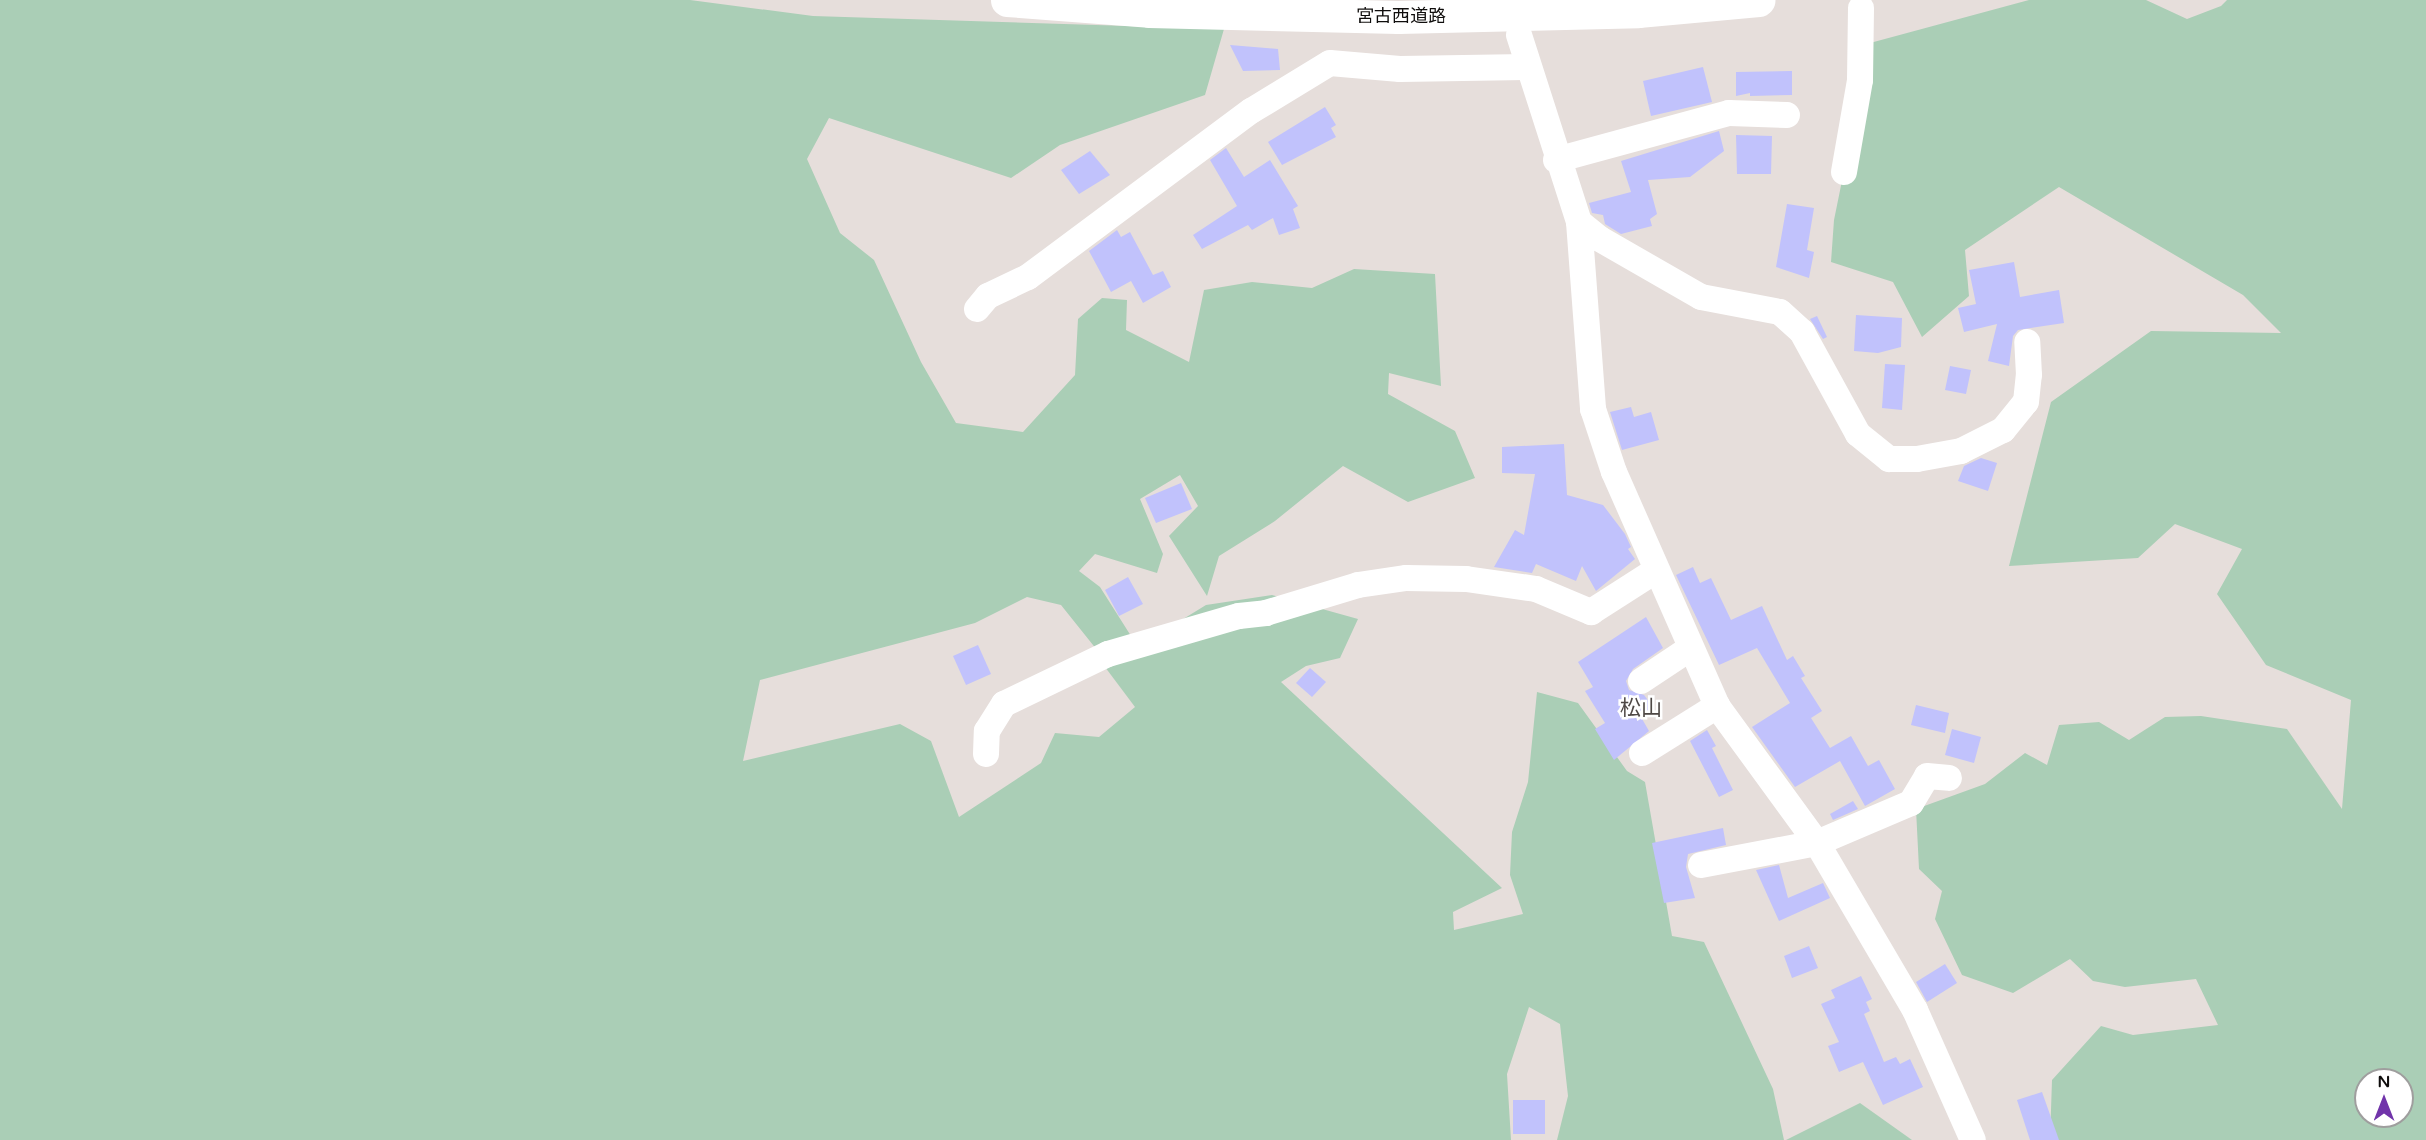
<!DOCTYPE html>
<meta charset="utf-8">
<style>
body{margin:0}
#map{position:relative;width:2426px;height:1140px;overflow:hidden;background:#e6dedb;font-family:"Varela Round","Noto Sans JP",sans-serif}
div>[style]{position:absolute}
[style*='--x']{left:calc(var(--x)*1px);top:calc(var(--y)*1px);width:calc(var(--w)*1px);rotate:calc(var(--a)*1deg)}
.green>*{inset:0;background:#aaceb6}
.building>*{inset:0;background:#c1c2fc}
.minor>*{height:26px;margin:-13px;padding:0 13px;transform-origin:13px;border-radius:13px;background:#fff}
.highway>*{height:33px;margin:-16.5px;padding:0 16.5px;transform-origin:16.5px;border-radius:16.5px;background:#fff}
span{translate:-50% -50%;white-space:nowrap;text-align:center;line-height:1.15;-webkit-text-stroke:5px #fff;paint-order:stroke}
.street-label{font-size:18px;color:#0f0d0c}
.quarter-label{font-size:21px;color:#4e4845}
.north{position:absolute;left:2354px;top:1068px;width:60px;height:60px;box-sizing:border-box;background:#fff;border:2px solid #9f9e9e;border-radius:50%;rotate:0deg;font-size:16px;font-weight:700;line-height:24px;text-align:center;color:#0f0d0c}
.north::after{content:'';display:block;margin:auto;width:21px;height:27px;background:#7134aa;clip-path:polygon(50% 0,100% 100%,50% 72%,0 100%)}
</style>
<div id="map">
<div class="green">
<i style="clip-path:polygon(0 0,690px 0,813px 16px,1224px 29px,1205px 95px,1060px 145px,1011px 178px,829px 118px,807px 159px,840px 233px,874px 260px,921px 362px,956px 423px,1023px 432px,1075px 375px,1078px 319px,1102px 298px,1127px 300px,1126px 330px,1189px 362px,1204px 290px,1252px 282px,1312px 288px,1354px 269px,1435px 274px,1441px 386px,1389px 373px,1388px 394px,1455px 431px,1475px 478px,1408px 502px,1343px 466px,1275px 521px,1219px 556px,1207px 596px,1169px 536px,1198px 506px,1180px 475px,1140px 499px,1163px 554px,1157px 573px,1095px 554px,1079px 571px,1100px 587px,1131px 636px,1097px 650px,1061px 605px,1027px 597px,975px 623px,760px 680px,743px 761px,900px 724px,931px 741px,959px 817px,1041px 763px,1055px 733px,1099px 737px,1135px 707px,1105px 667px,1206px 605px,1272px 595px,1358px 619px,1340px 658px,1306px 666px,1281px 682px,1502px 888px,1453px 912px,1454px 930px,1523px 914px,1510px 875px,1512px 832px,1528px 782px,1537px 692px,1578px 703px,1627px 771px,1645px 782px,1672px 936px,1704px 942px,1773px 1089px,1784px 1140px,1557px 1140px,1568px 1096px,1560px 1024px,1529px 1007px,1507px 1074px,1511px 1140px,0 1140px)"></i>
<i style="clip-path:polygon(evenodd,2029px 0,2146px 0,2187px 19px,2221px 6px,2227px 0,2426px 0,2426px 1140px,2050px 1140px,2052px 1080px,2101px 1026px,2133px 1035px,2218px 1025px,2196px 979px,2125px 987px,2093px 981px,2070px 959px,2013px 993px,1962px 975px,1935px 919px,1942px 891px,1919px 869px,1916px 809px,1985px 784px,2025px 753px,2047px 765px,2059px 725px,2099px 722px,2129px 740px,2165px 717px,2201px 716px,2287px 729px,2342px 809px,2351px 700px,2266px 665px,2217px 594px,2242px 549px,2175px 524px,2138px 558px,2009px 566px,2051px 402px,2151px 331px,2281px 333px,2243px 295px,2059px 187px,1965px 250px,1969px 296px,1922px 337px,1893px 282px,1831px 262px,1834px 220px,1870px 43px,2029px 0,2366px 1080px,2402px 1080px,2402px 1116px,2366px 1116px,2366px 1080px)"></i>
<i style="clip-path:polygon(1860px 1103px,1912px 1140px,1786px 1140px)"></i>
</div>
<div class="building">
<i style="clip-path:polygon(1230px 45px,1278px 49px,1280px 70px,1243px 71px)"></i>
<i style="clip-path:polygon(1703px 67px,1712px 102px,1651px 116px,1643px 81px)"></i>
<i style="clip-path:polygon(1792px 71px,1792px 95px,1750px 96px,1750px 93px,1736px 96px,1736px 72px)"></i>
<i style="clip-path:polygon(1325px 107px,1336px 125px,1331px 128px,1336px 137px,1282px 165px,1268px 142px)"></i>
<i style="clip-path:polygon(1719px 131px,1724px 151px,1690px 177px,1648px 180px,1657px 214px,1650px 219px,1652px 226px,1621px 234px,1605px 224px,1603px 215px,1592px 213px,1589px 203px,1631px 192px,1621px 161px)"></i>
<i style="clip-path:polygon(1736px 135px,1772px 136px,1771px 174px,1737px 174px)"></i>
<i style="clip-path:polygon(1226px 148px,1244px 177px,1270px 160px,1298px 206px,1293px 209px,1300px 228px,1279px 235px,1273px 218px,1252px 230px,1248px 225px,1202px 249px,1193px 235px,1237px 206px,1210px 160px)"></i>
<i style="clip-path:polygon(1090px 151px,1110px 175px,1079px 194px,1061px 170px)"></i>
<i style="clip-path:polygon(1787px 204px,1814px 208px,1807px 250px,1814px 252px,1809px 278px,1776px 267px)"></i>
<i style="clip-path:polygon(1117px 230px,1121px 237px,1130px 232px,1153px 275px,1163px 271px,1171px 287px,1143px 303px,1131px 281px,1111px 292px,1089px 251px)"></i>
<i style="clip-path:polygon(2014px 262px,2020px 297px,2059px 290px,2064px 323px,2018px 330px,2013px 336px,2009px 366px,1988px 361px,1997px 324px,1964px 332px,1958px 308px,1976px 304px,1969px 270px)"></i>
<i style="clip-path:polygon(1856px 315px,1902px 318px,1901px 347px,1878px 353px,1854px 351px)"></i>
<i style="clip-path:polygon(1817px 316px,1827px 337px,1823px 339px,1810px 319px)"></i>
<i style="clip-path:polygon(1885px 364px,1905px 365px,1902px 410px,1882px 408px)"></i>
<i style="clip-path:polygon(1950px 366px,1971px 370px,1966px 394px,1945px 390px)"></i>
<i style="clip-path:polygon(1631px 407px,1634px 417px,1651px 412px,1659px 440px,1622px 450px,1610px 412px)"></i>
<i style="clip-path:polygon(1564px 444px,1567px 495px,1603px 505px,1625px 534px,1631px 547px,1628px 549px,1635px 559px,1596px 591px,1582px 566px,1576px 581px,1536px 564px,1532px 573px,1494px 567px,1515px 530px,1524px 535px,1535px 474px,1502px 473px,1502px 447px)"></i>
<i style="clip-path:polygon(1981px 458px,1997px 463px,1988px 491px,1958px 481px,1964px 466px)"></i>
<i style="clip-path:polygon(1181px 483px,1192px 509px,1156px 523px,1145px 498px)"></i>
<i style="clip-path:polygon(1693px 567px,1700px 583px,1711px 578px,1731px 620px,1762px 606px,1787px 660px,1793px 656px,1805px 676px,1801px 678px,1822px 711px,1811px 718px,1830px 748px,1851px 736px,1868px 766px,1879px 760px,1895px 789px,1865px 806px,1840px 761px,1795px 787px,1752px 727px,1790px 703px,1757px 648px,1719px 665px,1676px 575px)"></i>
<i style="clip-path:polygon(1128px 577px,1143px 604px,1119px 616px,1105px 590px)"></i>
<i style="clip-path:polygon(1646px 617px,1663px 648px,1633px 669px,1626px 681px,1629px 690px,1644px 695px,1653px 707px,1641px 717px,1649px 731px,1614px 760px,1595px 729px,1605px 723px,1585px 691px,1593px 687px,1578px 662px)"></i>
<i style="clip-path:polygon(978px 645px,991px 674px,966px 685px,953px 656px)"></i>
<i style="clip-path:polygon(1310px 668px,1326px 682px,1312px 697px,1296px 683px)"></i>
<i style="clip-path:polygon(1916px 705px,1949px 713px,1945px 733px,1911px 725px)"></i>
<i style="clip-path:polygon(1952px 729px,1981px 737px,1974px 763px,1945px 755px)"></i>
<i style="clip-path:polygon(1707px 730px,1716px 746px,1712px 748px,1733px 790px,1719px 797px,1690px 741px)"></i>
<i style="clip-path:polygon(1853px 801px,1858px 809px,1833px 820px,1830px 814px)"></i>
<i style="clip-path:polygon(1723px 828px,1726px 845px,1688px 854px,1686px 867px,1695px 898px,1664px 903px,1652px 843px)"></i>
<i style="clip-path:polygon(1779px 865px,1788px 898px,1823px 883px,1830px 898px,1779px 921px,1756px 870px)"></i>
<i style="clip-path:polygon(1809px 946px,1818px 968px,1792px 978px,1784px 956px)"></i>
<i style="clip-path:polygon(1945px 964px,1957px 983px,1927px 1002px,1916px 982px)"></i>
<i style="clip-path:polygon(1861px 976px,1872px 999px,1866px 1002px,1870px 1011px,1864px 1014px,1884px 1062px,1896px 1057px,1900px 1064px,1910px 1059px,1923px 1087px,1883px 1105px,1863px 1062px,1839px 1072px,1828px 1046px,1839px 1042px,1821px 1004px,1835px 998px,1831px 990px)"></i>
<i style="clip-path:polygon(2042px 1092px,2059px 1140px,2030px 1140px,2017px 1100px)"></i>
<i style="clip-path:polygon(1513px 1100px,1545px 1100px,1545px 1134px,1513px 1134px)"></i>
</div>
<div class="minor">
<i style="--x:1519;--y:35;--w:196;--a:72.2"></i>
<i style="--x:1579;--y:222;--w:188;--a:85.7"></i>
<i style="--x:1593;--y:409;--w:66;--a:71.6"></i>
<i style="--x:1614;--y:472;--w:256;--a:66.2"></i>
<i style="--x:1717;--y:706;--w:170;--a:53.9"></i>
<i style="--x:1817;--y:843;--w:194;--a:59.6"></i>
<i style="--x:1915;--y:1010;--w:142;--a:66"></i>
<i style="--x:1556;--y:160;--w:179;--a:-15.2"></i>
<i style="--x:1729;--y:113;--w:58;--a:2"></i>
<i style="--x:1844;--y:172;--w:93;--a:-80.1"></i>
<i style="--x:1860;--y:80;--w:72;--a:-89.2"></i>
<i style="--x:1579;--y:222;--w:27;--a:39"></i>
<i style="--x:1600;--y:239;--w:116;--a:29.9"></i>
<i style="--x:1701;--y:297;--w:80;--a:10.8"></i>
<i style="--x:1780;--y:312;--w:30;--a:42"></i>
<i style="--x:1802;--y:332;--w:116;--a:61.2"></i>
<i style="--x:1858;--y:434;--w:40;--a:39"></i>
<i style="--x:1889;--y:459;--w:28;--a:0"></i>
<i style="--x:1917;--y:459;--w:45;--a:-10.3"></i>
<i style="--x:1961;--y:451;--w:47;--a:-26.6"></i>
<i style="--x:2003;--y:430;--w:36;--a:-51"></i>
<i style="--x:2026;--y:402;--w:27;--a:-84"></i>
<i style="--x:2029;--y:375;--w:33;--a:-93"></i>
<i style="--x:977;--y:309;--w:17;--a:-50"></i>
<i style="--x:988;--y:296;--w:44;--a:-25.4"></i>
<i style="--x:1028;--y:277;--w:278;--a:-36.7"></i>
<i style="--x:1251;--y:111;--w:92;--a:-31.3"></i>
<i style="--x:1330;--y:63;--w:70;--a:4.9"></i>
<i style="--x:1400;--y:69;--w:128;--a:-0.9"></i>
<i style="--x:1641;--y:681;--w:58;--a:-33.7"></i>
<i style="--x:1642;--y:753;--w:89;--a:-32.1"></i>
<i style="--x:986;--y:754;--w:23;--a:-88"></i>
<i style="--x:987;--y:731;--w:32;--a:-58"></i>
<i style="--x:1004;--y:704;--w:115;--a:-25.7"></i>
<i style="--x:1108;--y:654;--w:136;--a:-16.2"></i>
<i style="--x:1239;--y:616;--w:27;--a:-6"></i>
<i style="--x:1266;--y:613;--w:96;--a:-16.9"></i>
<i style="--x:1358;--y:585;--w:49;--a:-8.3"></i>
<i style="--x:1406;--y:578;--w:60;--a:1"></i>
<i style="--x:1466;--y:579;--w:71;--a:8.1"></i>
<i style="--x:1536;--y:589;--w:60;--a:22.7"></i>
<i style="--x:1591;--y:612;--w:76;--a:-32.6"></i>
<i style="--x:1701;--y:865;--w:118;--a:-10.7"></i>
<i style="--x:1817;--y:843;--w:102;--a:-23.1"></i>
<i style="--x:1911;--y:803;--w:31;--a:-59"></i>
<i style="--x:1927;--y:776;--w:22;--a:5"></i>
</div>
<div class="highway">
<i style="--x:1007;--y:0;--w:142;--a:4.4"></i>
<i style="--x:1149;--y:11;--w:249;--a:1.4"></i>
<i style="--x:1398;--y:17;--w:240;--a:-1.4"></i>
<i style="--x:1638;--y:11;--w:121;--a:-5.2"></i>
</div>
<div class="street-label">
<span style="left:1401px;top:16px">宮古西道路</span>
</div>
<div class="quarter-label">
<span style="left:1641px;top:709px">松山</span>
</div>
<div class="north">N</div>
</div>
